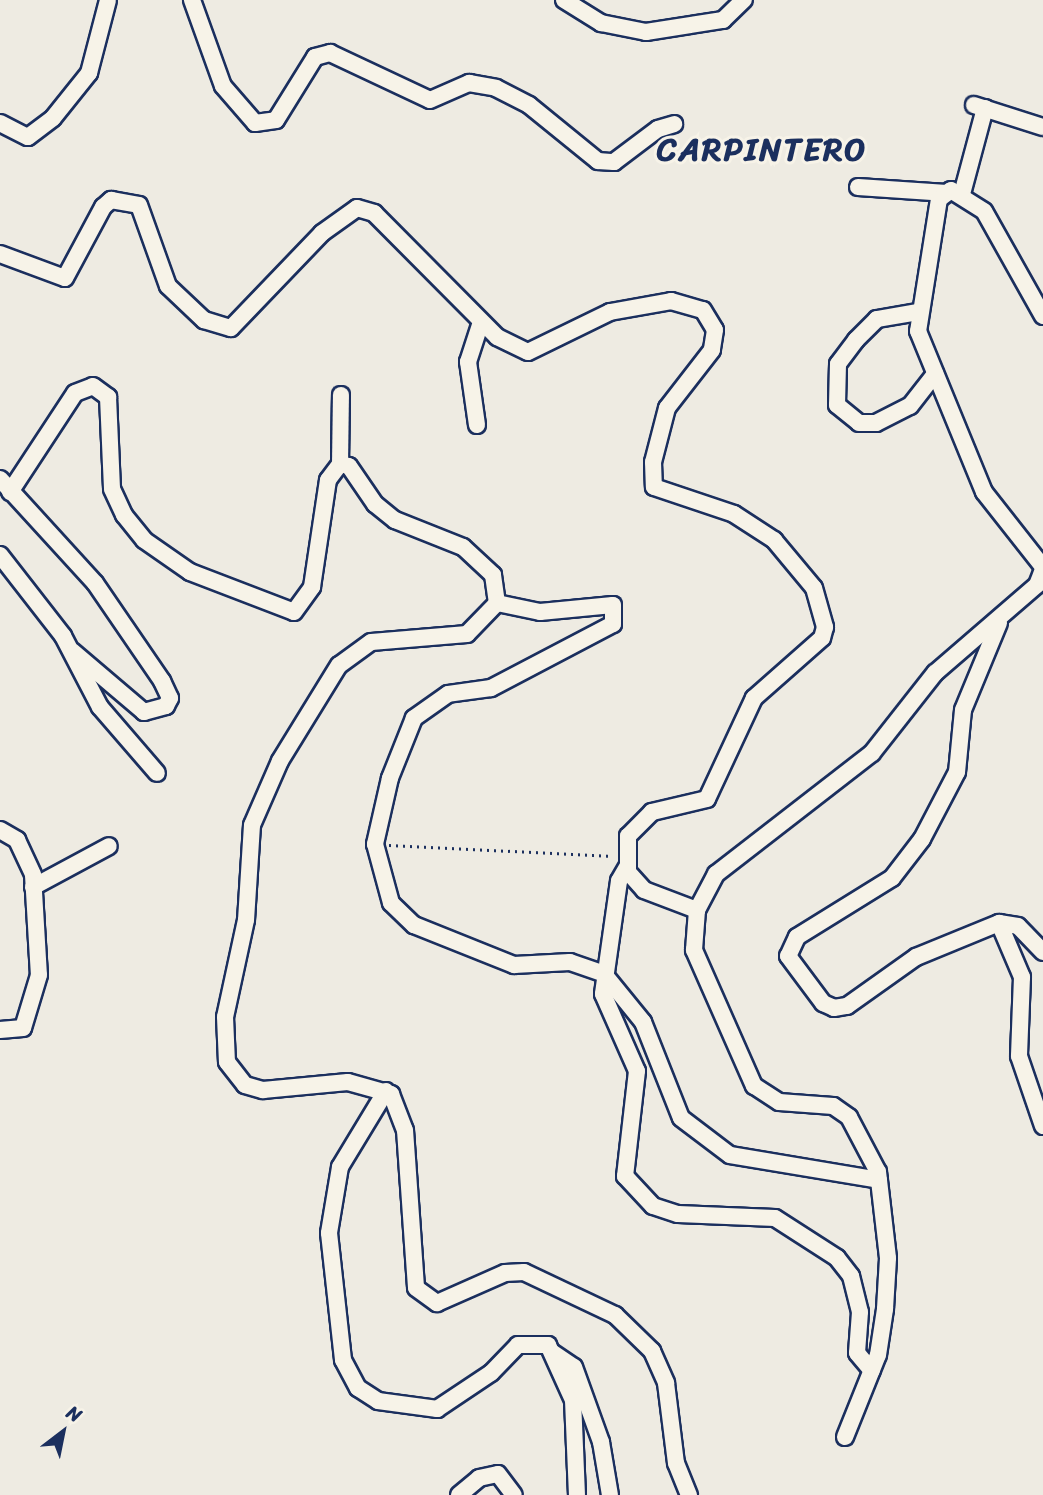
<!DOCTYPE html>
<style>
body{margin:0}
#map{position:relative;width:1043px;height:1495px;overflow:hidden;background:#eeebe2;font-family:Sriracha,sans-serif}
div>[style]{position:absolute}
[style*='--x']{left:calc(var(--x)*1px);top:calc(var(--y)*1px);width:calc(var(--w)*1px);rotate:calc(var(--a)*1deg)}
.path>*{height:2.5px;margin-top:-1.25px;transform-origin:0;background:repeating-linear-gradient(90deg,#1b2f5e 0 2px,transparent 0 7px)}
.roads{filter:drop-shadow(2px 0 #1b2f5e) drop-shadow(-2px 0 #1b2f5e) drop-shadow(0 2px #1b2f5e) drop-shadow(0 -2px #1b2f5e)}
.minor>*{height:16px;margin:-8px;padding:0 8px;transform-origin:8px;border-radius:8px;background:#f7f3e8}
span{translate:-50% -50%;white-space:nowrap;text-align:center;line-height:1.15;-webkit-text-stroke:6px #f7f3e8;paint-order:stroke}
.district-label{font-size:32px;color:#1b2f5e;font-weight:700;letter-spacing:2px}
.north{position:absolute;left:28px;top:1397px;width:70px;height:70px;-webkit-text-stroke:5px #f7f3e8;paint-order:stroke;rotate:32deg;font-size:19px;font-weight:700;line-height:28px;text-align:center;color:#1b2f5e}
.north::after{content:'';display:block;margin:auto;width:24px;height:32px;background:#1b2f5e;clip-path:polygon(50% 0,100% 100%,50% 72%,0 100%)}
</style>
<div id="map">
<div class="path">
<i style="--x:389;--y:845;--w:224;--a:2.8"></i>
</div>
<div class="roads">
<div class="minor">
<i style="--x:192;--y:0;--w:91;--a:70.2"></i>
<i style="--x:223;--y:86;--w:49;--a:49.1"></i>
<i style="--x:255;--y:123;--w:21;--a:-8"></i>
<i style="--x:276;--y:120;--w:74;--a:-58.2"></i>
<i style="--x:315;--y:57;--w:16;--a:-15"></i>
<i style="--x:330;--y:53;--w:110;--a:25.2"></i>
<i style="--x:430;--y:100;--w:43;--a:-23.6"></i>
<i style="--x:469;--y:83;--w:27;--a:10"></i>
<i style="--x:496;--y:88;--w:37;--a:27"></i>
<i style="--x:529;--y:105;--w:89;--a:39.1"></i>
<i style="--x:598;--y:161;--w:16;--a:4"></i>
<i style="--x:614;--y:162;--w:55;--a:-36.9"></i>
<i style="--x:658;--y:129;--w:17;--a:-17"></i>
<i style="--x:564;--y:0;--w:44;--a:31.9"></i>
<i style="--x:601;--y:23;--w:46;--a:11.3"></i>
<i style="--x:646;--y:32;--w:78;--a:-8.9"></i>
<i style="--x:723;--y:20;--w:29;--a:-44"></i>
<i style="--x:974;--y:105;--w:72;--a:17.7"></i>
<i style="--x:0;--y:123;--w:31;--a:27"></i>
<i style="--x:28;--y:137;--w:31;--a:-37"></i>
<i style="--x:53;--y:118;--w:58;--a:-51.3"></i>
<i style="--x:89;--y:73;--w:75;--a:-75.4"></i>
<i style="--x:858;--y:187;--w:89;--a:3.9"></i>
<i style="--x:962;--y:194;--w:89;--a:-75"></i>
<i style="--x:0;--y:254;--w:69;--a:20.3"></i>
<i style="--x:65;--y:278;--w:81;--a:-61.8"></i>
<i style="--x:103;--y:207;--w:11;--a:-41"></i>
<i style="--x:111;--y:200;--w:28;--a:10"></i>
<i style="--x:139;--y:205;--w:86;--a:70.3"></i>
<i style="--x:168;--y:286;--w:50;--a:43.4"></i>
<i style="--x:204;--y:320;--w:28;--a:17"></i>
<i style="--x:231;--y:328;--w:132;--a:-46.2"></i>
<i style="--x:322;--y:233;--w:43;--a:-35.5"></i>
<i style="--x:357;--y:208;--w:18;--a:16"></i>
<i style="--x:374;--y:213;--w:175;--a:45.2"></i>
<i style="--x:497;--y:337;--w:34;--a:26"></i>
<i style="--x:528;--y:352;--w:91;--a:-26"></i>
<i style="--x:610;--y:312;--w:62;--a:-10.2"></i>
<i style="--x:671;--y:301;--w:33;--a:16"></i>
<i style="--x:703;--y:310;--w:23;--a:59"></i>
<i style="--x:715;--y:330;--w:20;--a:99"></i>
<i style="--x:712;--y:350;--w:73;--a:127.8"></i>
<i style="--x:667;--y:408;--w:56;--a:104.5"></i>
<i style="--x:653;--y:462;--w:25;--a:88"></i>
<i style="--x:654;--y:487;--w:84;--a:18.6"></i>
<i style="--x:734;--y:514;--w:48;--a:33"></i>
<i style="--x:774;--y:540;--w:62;--a:50.2"></i>
<i style="--x:814;--y:588;--w:41;--a:74.2"></i>
<i style="--x:825;--y:627;--w:11;--a:105"></i>
<i style="--x:822;--y:638;--w:91;--a:138.6"></i>
<i style="--x:754;--y:698;--w:111;--a:115"></i>
<i style="--x:707;--y:799;--w:57;--a:166.7"></i>
<i style="--x:652;--y:812;--w:34;--a:135"></i>
<i style="--x:628;--y:836;--w:36;--a:90"></i>
<i style="--x:628;--y:872;--w:24;--a:48"></i>
<i style="--x:644;--y:890;--w:57;--a:20.7"></i>
<i style="--x:918;--y:312;--w:42;--a:170.3"></i>
<i style="--x:877;--y:319;--w:30;--a:135"></i>
<i style="--x:856;--y:340;--w:30;--a:127"></i>
<i style="--x:838;--y:364;--w:41;--a:91.4"></i>
<i style="--x:837;--y:405;--w:28;--a:39"></i>
<i style="--x:859;--y:423;--w:17;--a:0"></i>
<i style="--x:876;--y:423;--w:38;--a:-27"></i>
<i style="--x:910;--y:406;--w:41;--a:-52"></i>
<i style="--x:1043;--y:316;--w:120;--a:-119.3"></i>
<i style="--x:984;--y:211;--w:39;--a:-148"></i>
<i style="--x:951;--y:190;--w:15;--a:143"></i>
<i style="--x:939;--y:199;--w:134;--a:99"></i>
<i style="--x:918;--y:331;--w:174;--a:67.7"></i>
<i style="--x:984;--y:492;--w:95;--a:51.8"></i>
<i style="--x:477;--y:425;--w:64;--a:-98.1"></i>
<i style="--x:468;--y:362;--w:42;--a:-72"></i>
<i style="--x:340;--y:464;--w:69;--a:-89.2"></i>
<i style="--x:0;--y:479;--w:141;--a:47.6"></i>
<i style="--x:95;--y:583;--w:119;--a:55.6"></i>
<i style="--x:162;--y:681;--w:19;--a:65"></i>
<i style="--x:170;--y:698;--w:9;--a:117"></i>
<i style="--x:166;--y:706;--w:23;--a:165"></i>
<i style="--x:144;--y:712;--w:94;--a:-139.7"></i>
<i style="--x:10;--y:492;--w:118;--a:-56.7"></i>
<i style="--x:75;--y:393;--w:19;--a:-21"></i>
<i style="--x:93;--y:386;--w:19;--a:36"></i>
<i style="--x:108;--y:397;--w:92;--a:87.5"></i>
<i style="--x:112;--y:489;--w:29;--a:65"></i>
<i style="--x:124;--y:515;--w:32;--a:51"></i>
<i style="--x:144;--y:540;--w:56;--a:34.8"></i>
<i style="--x:190;--y:572;--w:111;--a:21"></i>
<i style="--x:294;--y:612;--w:31;--a:-54"></i>
<i style="--x:312;--y:587;--w:108;--a:-81.5"></i>
<i style="--x:328;--y:480;--w:20;--a:-53"></i>
<i style="--x:340;--y:464;--w:9;--a:13"></i>
<i style="--x:349;--y:466;--w:46;--a:55.6"></i>
<i style="--x:375;--y:504;--w:26;--a:39"></i>
<i style="--x:395;--y:520;--w:73;--a:21.7"></i>
<i style="--x:463;--y:547;--w:41;--a:43"></i>
<i style="--x:493;--y:575;--w:28;--a:82"></i>
<i style="--x:497;--y:603;--w:43;--a:134.1"></i>
<i style="--x:467;--y:634;--w:96;--a:175.2"></i>
<i style="--x:371;--y:642;--w:39;--a:144"></i>
<i style="--x:339;--y:665;--w:113;--a:121.6"></i>
<i style="--x:280;--y:761;--w:70;--a:113.6"></i>
<i style="--x:252;--y:825;--w:95;--a:93.6"></i>
<i style="--x:246;--y:920;--w:99;--a:102.2"></i>
<i style="--x:225;--y:1017;--w:45;--a:87.5"></i>
<i style="--x:227;--y:1062;--w:29;--a:52"></i>
<i style="--x:245;--y:1085;--w:19;--a:16"></i>
<i style="--x:263;--y:1090;--w:85;--a:-5.4"></i>
<i style="--x:348;--y:1082;--w:45;--a:15.6"></i>
<i style="--x:391;--y:1094;--w:39;--a:69"></i>
<i style="--x:405;--y:1130;--w:158;--a:86"></i>
<i style="--x:416;--y:1288;--w:26;--a:36"></i>
<i style="--x:437;--y:1303;--w:74;--a:-23.8"></i>
<i style="--x:505;--y:1273;--w:19;--a:-3"></i>
<i style="--x:524;--y:1272;--w:101;--a:25.3"></i>
<i style="--x:615;--y:1315;--w:52;--a:44.2"></i>
<i style="--x:652;--y:1351;--w:35;--a:66"></i>
<i style="--x:666;--y:1383;--w:81;--a:82.9"></i>
<i style="--x:676;--y:1463;--w:35;--a:68"></i>
<i style="--x:0;--y:555;--w:103;--a:52.1"></i>
<i style="--x:63;--y:636;--w:80;--a:62.5"></i>
<i style="--x:100;--y:707;--w:87;--a:49.2"></i>
<i style="--x:497;--y:603;--w:44;--a:11.8"></i>
<i style="--x:540;--y:612;--w:73;--a:-5.5"></i>
<i style="--x:613;--y:605;--w:19;--a:90"></i>
<i style="--x:613;--y:624;--w:138;--a:152.3"></i>
<i style="--x:491;--y:688;--w:43;--a:172.1"></i>
<i style="--x:448;--y:694;--w:42;--a:144.8"></i>
<i style="--x:414;--y:718;--w:65;--a:111.8"></i>
<i style="--x:390;--y:778;--w:68;--a:102.8"></i>
<i style="--x:375;--y:844;--w:61;--a:74.8"></i>
<i style="--x:391;--y:903;--w:32;--a:44"></i>
<i style="--x:414;--y:925;--w:108;--a:21.8"></i>
<i style="--x:514;--y:965;--w:56;--a:-3.1"></i>
<i style="--x:570;--y:962;--w:36;--a:19"></i>
<i style="--x:604;--y:974;--w:62;--a:50.9"></i>
<i style="--x:643;--y:1022;--w:103;--a:68.4"></i>
<i style="--x:681;--y:1118;--w:61;--a:37.1"></i>
<i style="--x:730;--y:1155;--w:151;--a:9.5"></i>
<i style="--x:999;--y:623;--w:94;--a:112.5"></i>
<i style="--x:963;--y:710;--w:62;--a:95.5"></i>
<i style="--x:957;--y:772;--w:76;--a:117.6"></i>
<i style="--x:922;--y:839;--w:49;--a:127.6"></i>
<i style="--x:892;--y:878;--w:112;--a:148.2"></i>
<i style="--x:797;--y:937;--w:21;--a:115"></i>
<i style="--x:788;--y:956;--w:59;--a:53.3"></i>
<i style="--x:823;--y:1003;--w:12;--a:24"></i>
<i style="--x:834;--y:1008;--w:13;--a:-9"></i>
<i style="--x:847;--y:1006;--w:85;--a:-35.4"></i>
<i style="--x:916;--y:957;--w:90;--a:-22.3"></i>
<i style="--x:999;--y:923;--w:19;--a:9"></i>
<i style="--x:1018;--y:926;--w:36;--a:46"></i>
<i style="--x:0;--y:830;--w:20;--a:30"></i>
<i style="--x:17;--y:840;--w:38;--a:65"></i>
<i style="--x:33;--y:875;--w:100;--a:86.6"></i>
<i style="--x:39;--y:975;--w:55;--a:106.8"></i>
<i style="--x:23;--y:1028;--w:23;--a:175"></i>
<i style="--x:627;--y:867;--w:16;--a:120"></i>
<i style="--x:619;--y:881;--w:114;--a:98.1"></i>
<i style="--x:603;--y:994;--w:84;--a:66.2"></i>
<i style="--x:637;--y:1071;--w:106;--a:96.5"></i>
<i style="--x:625;--y:1176;--w:41;--a:47"></i>
<i style="--x:653;--y:1206;--w:26;--a:18"></i>
<i style="--x:678;--y:1214;--w:97;--a:2.4"></i>
<i style="--x:775;--y:1218;--w:74;--a:32.8"></i>
<i style="--x:837;--y:1258;--w:23;--a:52"></i>
<i style="--x:851;--y:1276;--w:37;--a:76"></i>
<i style="--x:860;--y:1312;--w:41;--a:94.2"></i>
<i style="--x:857;--y:1353;--w:23;--a:50"></i>
<i style="--x:33;--y:887;--w:86;--a:-28.3"></i>
<i style="--x:999;--y:923;--w:59;--a:66.9"></i>
<i style="--x:1022;--y:977;--w:79;--a:92.2"></i>
<i style="--x:1019;--y:1056;--w:74;--a:71.1"></i>
<i style="--x:386;--y:1091;--w:89;--a:121.2"></i>
<i style="--x:340;--y:1167;--w:67;--a:99.5"></i>
<i style="--x:329;--y:1233;--w:128;--a:83.7"></i>
<i style="--x:343;--y:1360;--w:32;--a:62"></i>
<i style="--x:358;--y:1388;--w:24;--a:33"></i>
<i style="--x:378;--y:1401;--w:60;--a:7.7"></i>
<i style="--x:437;--y:1409;--w:65;--a:-33.7"></i>
<i style="--x:491;--y:1373;--w:39;--a:-46"></i>
<i style="--x:518;--y:1345;--w:30;--a:0"></i>
<i style="--x:548;--y:1345;--w:60;--a:65.6"></i>
<i style="--x:573;--y:1400;--w:95;--a:87.6"></i>
<i style="--x:553;--y:1353;--w:25;--a:34"></i>
<i style="--x:574;--y:1367;--w:80;--a:70.2"></i>
<i style="--x:601;--y:1442;--w:54;--a:80.4"></i>
<i style="--x:845;--y:1437;--w:88;--a:-68.1"></i>
<i style="--x:878;--y:1355;--w:47;--a:-81.3"></i>
<i style="--x:885;--y:1309;--w:51;--a:-86.6"></i>
<i style="--x:888;--y:1258;--w:87;--a:-96.6"></i>
<i style="--x:878;--y:1172;--w:62;--a:-117.8"></i>
<i style="--x:849;--y:1117;--w:19;--a:-145"></i>
<i style="--x:833;--y:1106;--w:54;--a:-175.8"></i>
<i style="--x:779;--y:1102;--w:30;--a:-147"></i>
<i style="--x:754;--y:1086;--w:149;--a:-113.8"></i>
<i style="--x:694;--y:950;--w:40;--a:-85.7"></i>
<i style="--x:697;--y:910;--w:41;--a:-62.2"></i>
<i style="--x:716;--y:874;--w:197;--a:-37.8"></i>
<i style="--x:872;--y:753;--w:102;--a:-51.8"></i>
<i style="--x:935;--y:673;--w:135;--a:-40.8"></i>
<i style="--x:1037;--y:585;--w:17;--a:-69"></i>
<i style="--x:459;--y:1495;--w:26;--a:-40"></i>
<i style="--x:479;--y:1478;--w:19;--a:-12"></i>
<i style="--x:498;--y:1474;--w:26;--a:53"></i>
</div>
</div>
<div class="district-label">
<span style="left:762px;top:150px">CARPINTERO</span>
</div>
<div class="north">N</div>
</div>
